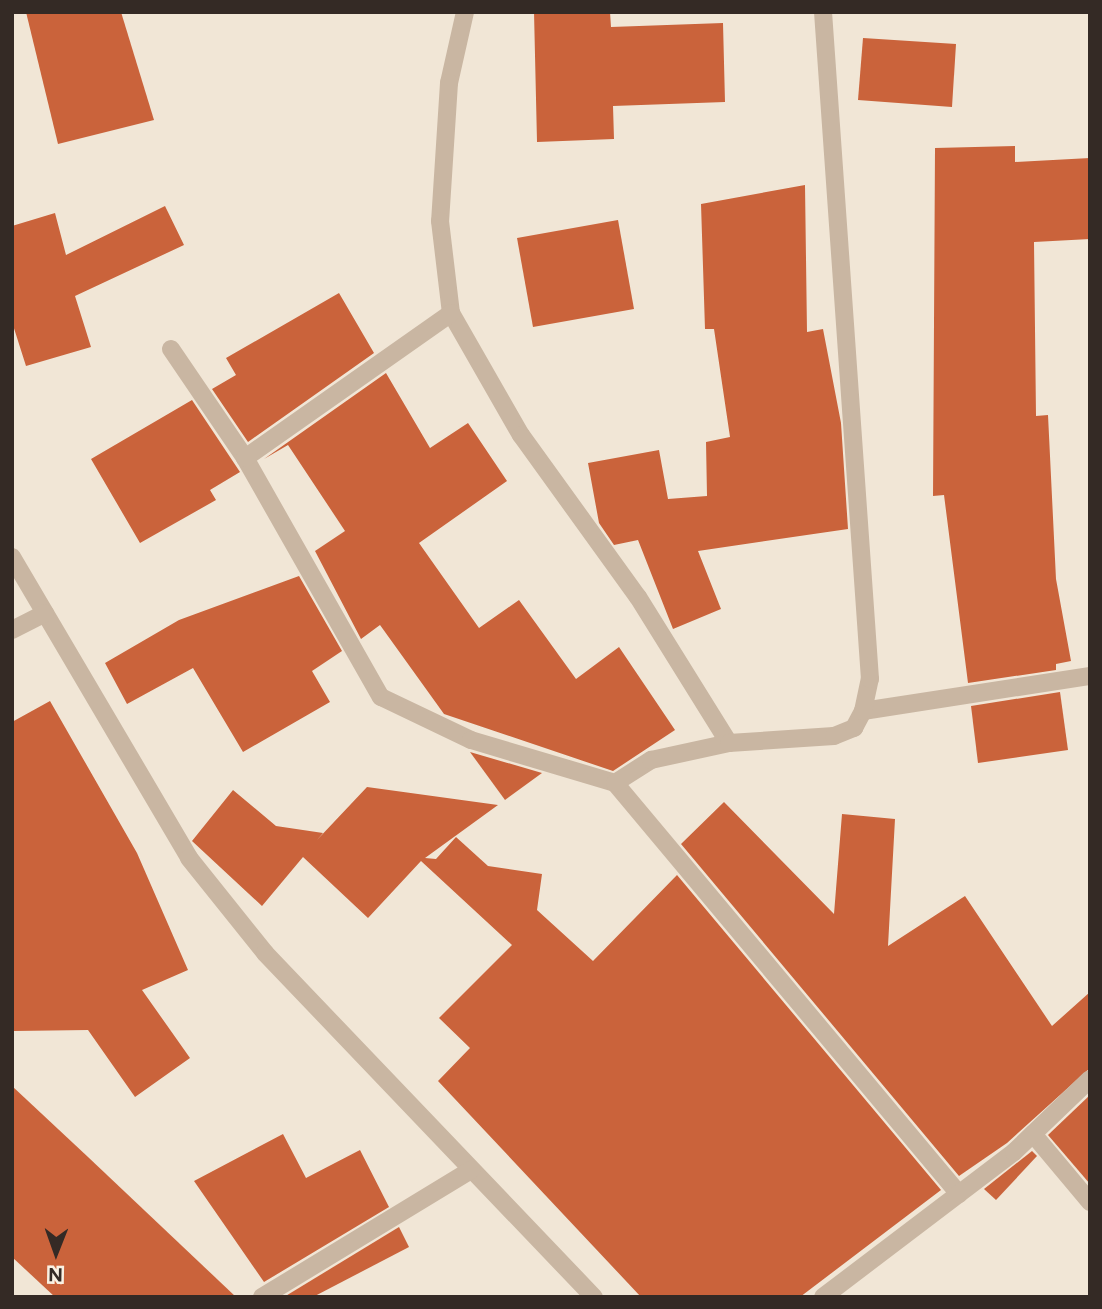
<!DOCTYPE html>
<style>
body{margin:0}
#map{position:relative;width:1102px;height:1309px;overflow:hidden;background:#f1e6d6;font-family:Figtree,sans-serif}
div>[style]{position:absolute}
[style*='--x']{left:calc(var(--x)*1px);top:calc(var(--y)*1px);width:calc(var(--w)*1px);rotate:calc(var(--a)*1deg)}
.building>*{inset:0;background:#ca633b}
.minor>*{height:18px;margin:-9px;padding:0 9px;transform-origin:9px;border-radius:9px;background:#c9b6a2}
span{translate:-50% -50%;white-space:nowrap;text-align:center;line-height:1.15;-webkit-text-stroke:5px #f9f0e2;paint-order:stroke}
.frame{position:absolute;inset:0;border:14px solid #342a25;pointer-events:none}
.north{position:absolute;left:21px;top:1218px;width:70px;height:70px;-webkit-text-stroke:5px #f9f0e2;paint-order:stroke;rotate:181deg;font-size:19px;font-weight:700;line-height:28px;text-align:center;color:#342a25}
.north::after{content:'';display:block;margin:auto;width:24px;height:32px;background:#342a25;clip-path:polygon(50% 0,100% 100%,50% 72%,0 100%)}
</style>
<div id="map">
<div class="building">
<i style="clip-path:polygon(26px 12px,121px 12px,154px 120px,58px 144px)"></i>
<i style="clip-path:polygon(534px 12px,610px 12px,611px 27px,723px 23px,725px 102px,613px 106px,614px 139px,537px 142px)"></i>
<i style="clip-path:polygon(863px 38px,956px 44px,952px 107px,858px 100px)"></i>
<i style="clip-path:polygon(1015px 146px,1015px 162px,1090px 158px,1090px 239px,1034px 242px,1036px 416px,1048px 415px,1056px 579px,1071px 661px,1056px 664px,1056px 670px,968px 683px,944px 495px,933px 496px,935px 148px)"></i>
<i style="clip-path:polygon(805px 185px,807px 332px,823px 329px,841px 423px,848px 529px,698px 551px,721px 609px,673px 629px,638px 540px,614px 545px,599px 523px,588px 463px,659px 450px,668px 499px,707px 496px,706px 442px,730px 437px,714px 329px,705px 329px,701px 204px)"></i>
<i style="clip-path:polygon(165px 206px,184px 245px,75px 296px,91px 347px,26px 366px,12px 322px,12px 226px,55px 213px,66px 255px)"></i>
<i style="clip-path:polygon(618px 220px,634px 309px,533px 327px,517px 238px)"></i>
<i style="clip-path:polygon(339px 293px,374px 353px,248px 442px,212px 389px,236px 375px,226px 358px)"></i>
<i style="clip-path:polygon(386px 373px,430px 448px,468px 423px,507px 481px,419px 543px,479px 628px,519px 600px,576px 679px,619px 647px,675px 730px,613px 771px,444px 714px,380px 625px,361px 639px,315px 551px,345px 531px,288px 445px,264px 459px)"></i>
<i style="clip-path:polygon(192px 400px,240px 472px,210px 490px,216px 500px,140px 543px,91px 459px)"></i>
<i style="clip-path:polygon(299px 576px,342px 651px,312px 671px,330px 702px,243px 752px,193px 668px,127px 704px,105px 663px,179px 620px)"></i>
<i style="clip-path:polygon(1060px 692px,1068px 750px,978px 763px,971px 706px)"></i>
<i style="clip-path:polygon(50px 701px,137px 853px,188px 970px,142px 990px,190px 1058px,135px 1097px,88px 1030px,14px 1031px,12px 722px)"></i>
<i style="clip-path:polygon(470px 752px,542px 773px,505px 800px)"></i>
<i style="clip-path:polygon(367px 787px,498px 805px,425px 858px,436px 859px,456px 837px,488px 866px,542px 874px,537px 910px,593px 961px,677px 875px,941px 1190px,800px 1297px,641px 1297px,438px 1081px,470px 1048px,439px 1018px,512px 945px,421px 861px,368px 918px,303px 857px,262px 906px,192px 841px,233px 790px,276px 826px,323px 833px,317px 840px)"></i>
<i style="clip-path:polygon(724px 802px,834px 914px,842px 814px,895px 819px,888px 946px,965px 896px,1052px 1026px,1090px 992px,1090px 1068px,1007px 1143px,959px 1176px,681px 844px)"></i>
<i style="clip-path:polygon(12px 1086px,88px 1157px,236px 1297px,55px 1297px,12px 1257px)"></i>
<i style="clip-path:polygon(1090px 1095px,1090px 1184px,1048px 1135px)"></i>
<i style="clip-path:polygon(283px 1134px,306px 1178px,360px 1150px,389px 1207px,264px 1282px,194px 1181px)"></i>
<i style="clip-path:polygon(1032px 1151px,1037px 1156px,996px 1200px,984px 1189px)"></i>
<i style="clip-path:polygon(399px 1227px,409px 1247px,313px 1297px,284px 1297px)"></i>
</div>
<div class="minor">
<i style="--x:465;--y:12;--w:73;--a:102.7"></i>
<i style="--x:449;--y:83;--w:138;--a:93.7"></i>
<i style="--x:440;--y:221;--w:93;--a:83.2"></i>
<i style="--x:451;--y:313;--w:141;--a:60.2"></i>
<i style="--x:521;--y:435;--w:200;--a:54.2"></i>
<i style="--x:638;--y:597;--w:172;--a:58.1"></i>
<i style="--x:171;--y:349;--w:132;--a:55.8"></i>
<i style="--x:245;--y:458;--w:275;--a:60.4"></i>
<i style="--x:381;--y:697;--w:100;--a:25.5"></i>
<i style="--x:471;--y:740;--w:150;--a:16.6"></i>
<i style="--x:615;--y:783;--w:536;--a:50.07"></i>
<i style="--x:245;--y:458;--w:252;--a:-35.1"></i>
<i style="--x:12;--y:557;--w:349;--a:59.5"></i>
<i style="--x:189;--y:858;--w:122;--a:51.3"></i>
<i style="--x:265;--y:953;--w:476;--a:46.3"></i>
<i style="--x:12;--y:630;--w:37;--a:-27"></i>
<i style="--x:863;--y:711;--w:230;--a:-8.8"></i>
<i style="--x:615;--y:783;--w:43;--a:-32.6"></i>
<i style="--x:651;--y:760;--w:80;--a:-12.3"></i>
<i style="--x:729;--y:743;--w:105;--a:-3.8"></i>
<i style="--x:834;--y:736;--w:22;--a:-22"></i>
<i style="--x:854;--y:728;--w:19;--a:-62"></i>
<i style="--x:863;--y:711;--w:33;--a:-78"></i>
<i style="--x:870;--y:679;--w:669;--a:-94.03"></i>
<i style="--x:1033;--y:1134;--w:89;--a:50"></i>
<i style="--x:262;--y:1297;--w:245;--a:-31.3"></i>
<i style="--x:823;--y:1297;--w:240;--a:-37.2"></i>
<i style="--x:1014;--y:1152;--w:105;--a:-43.8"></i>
</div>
<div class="frame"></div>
<div class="north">N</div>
</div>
